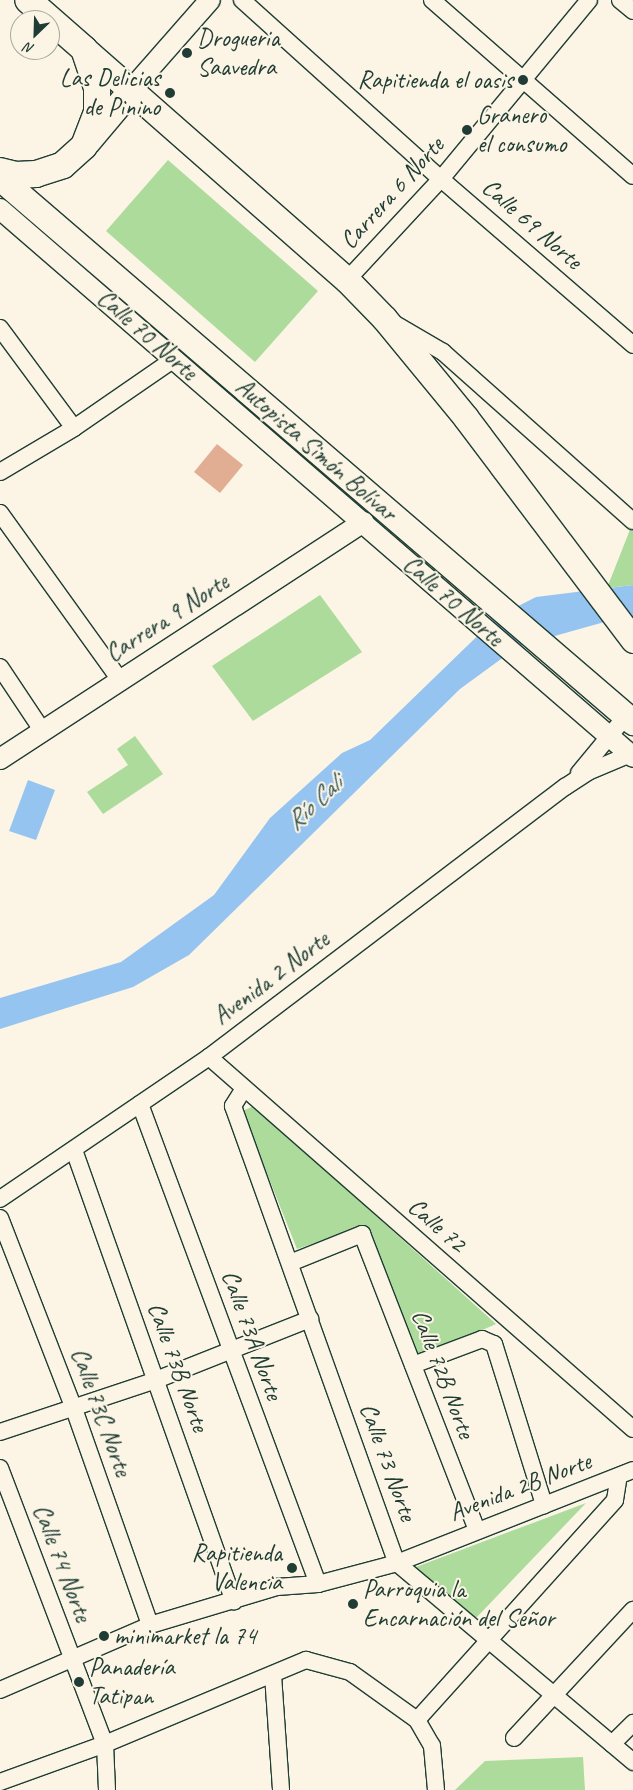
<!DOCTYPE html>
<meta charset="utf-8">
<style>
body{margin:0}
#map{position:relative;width:633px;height:1790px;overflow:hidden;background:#fcf5e5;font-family:Caveat,sans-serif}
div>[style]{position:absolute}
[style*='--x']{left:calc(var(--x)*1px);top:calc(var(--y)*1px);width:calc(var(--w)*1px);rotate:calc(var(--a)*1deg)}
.green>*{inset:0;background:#acdb9b}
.water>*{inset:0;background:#95c4f0}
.building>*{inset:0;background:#e1ae94}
.roads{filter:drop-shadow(1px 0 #1f3d34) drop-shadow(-1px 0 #1f3d34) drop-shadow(0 1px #1f3d34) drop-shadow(0 -1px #1f3d34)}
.minor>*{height:16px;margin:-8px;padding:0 8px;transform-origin:8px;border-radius:8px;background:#fcf5e5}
.tertiary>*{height:20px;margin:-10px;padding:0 10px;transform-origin:10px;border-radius:10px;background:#fcf5e5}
.primary>*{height:25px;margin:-12.5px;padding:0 12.5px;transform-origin:12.5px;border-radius:12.5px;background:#fcf5e5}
.trunk>*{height:26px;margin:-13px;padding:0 13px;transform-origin:13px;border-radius:13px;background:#fcf5e5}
.dots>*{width:14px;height:14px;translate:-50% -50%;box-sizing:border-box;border:2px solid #fcf5e5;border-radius:50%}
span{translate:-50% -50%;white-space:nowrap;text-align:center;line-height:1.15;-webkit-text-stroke:4px #fcf5e5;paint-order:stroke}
.poi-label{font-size:25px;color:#1f3d34}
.left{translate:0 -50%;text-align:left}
.right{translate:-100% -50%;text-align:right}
.street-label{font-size:25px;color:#1f3d34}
.water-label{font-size:26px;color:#37585a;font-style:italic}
.north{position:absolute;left:10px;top:10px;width:50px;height:50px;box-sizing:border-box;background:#fcf5e5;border:1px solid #a4ab9e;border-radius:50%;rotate:204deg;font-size:14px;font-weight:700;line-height:20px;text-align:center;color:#1f3d34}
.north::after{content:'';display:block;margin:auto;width:18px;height:22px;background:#1f3d34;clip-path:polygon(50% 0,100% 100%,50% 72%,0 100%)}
</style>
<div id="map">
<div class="green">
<i style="clip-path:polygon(168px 160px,318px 291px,255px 362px,106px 231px)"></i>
<i style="clip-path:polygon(633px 521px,633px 585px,607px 588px,633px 522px)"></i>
<i style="clip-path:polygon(320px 595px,362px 652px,253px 721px,212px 666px)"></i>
<i style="clip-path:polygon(135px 736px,163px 774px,103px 814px,87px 792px,128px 765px,117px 749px)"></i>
<i style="clip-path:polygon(254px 1106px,496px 1324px,419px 1358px,363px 1227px,297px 1249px,242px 1111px)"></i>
<i style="clip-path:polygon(586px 1503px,476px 1618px,416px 1567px)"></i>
<i style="clip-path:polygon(583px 1757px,585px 1790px,455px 1790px,485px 1761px)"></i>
</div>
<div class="water">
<i style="clip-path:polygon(633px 585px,633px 619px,608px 621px,519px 646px,460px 689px,189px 955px,133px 987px,0 1029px,0 998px,121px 962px,214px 895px,270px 818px,342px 753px,370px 740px,497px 617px,536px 597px)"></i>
<i style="clip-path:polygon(28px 780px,55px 790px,36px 840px,9px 831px)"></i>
</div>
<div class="building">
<i style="clip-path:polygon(217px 444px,243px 465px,220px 493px,194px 472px)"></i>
</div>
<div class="roads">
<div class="minor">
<i style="--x:242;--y:0;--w:268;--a:42"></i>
<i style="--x:441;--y:179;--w:254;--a:40.8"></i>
<i style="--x:432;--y:0;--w:267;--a:41.2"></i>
<i style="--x:620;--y:0;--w:17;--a:40"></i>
<i style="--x:347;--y:280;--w:138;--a:-47.1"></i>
<i style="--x:441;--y:179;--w:232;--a:-50.4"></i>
<i style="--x:395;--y:324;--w:56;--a:30.3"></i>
<i style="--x:443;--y:352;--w:254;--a:41.7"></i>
<i style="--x:0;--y:328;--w:124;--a:53.5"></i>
<i style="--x:0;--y:472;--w:86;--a:-30.7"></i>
<i style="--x:74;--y:428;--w:121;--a:-34.6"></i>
<i style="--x:0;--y:513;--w:206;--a:54.3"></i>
<i style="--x:0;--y:667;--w:76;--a:56.3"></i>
<i style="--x:579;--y:773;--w:74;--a:-50.5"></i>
<i style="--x:209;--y:1057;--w:564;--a:41.26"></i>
<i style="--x:243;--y:1090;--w:19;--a:122"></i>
<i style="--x:233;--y:1106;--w:486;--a:70.3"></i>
<i style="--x:397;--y:1563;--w:309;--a:40.1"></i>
<i style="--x:140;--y:1104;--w:512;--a:69.65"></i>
<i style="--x:74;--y:1150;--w:479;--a:70.5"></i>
<i style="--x:0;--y:1199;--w:253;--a:-34.2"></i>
<i style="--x:209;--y:1057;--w:447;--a:-37.2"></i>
<i style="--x:565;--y:787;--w:27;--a:-33"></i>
<i style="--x:588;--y:772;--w:49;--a:-22.9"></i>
<i style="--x:0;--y:1218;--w:202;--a:68.8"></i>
<i style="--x:73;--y:1406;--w:232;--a:70.6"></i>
<i style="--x:290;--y:1263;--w:78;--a:-21.9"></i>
<i style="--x:362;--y:1234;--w:318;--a:68.8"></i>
<i style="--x:413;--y:1365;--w:74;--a:-20.6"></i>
<i style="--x:482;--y:1339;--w:13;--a:23"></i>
<i style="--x:494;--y:1344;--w:169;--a:72.7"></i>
<i style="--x:0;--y:1432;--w:164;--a:-18.4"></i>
<i style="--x:156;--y:1380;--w:166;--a:-21.6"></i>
<i style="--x:0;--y:1468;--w:295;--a:69.2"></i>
<i style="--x:105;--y:1744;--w:46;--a:87.5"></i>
<i style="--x:273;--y:1675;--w:115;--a:86"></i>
<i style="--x:0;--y:1690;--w:163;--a:-23.4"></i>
<i style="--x:150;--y:1625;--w:133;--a:-16.7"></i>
<i style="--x:277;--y:1587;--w:41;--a:-4.2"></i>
<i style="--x:318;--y:1584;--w:82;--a:-14.9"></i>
<i style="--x:397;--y:1563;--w:254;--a:-21.5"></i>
<i style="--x:417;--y:1720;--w:296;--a:-48"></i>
<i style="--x:615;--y:1500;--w:24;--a:-81"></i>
<i style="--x:514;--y:1738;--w:175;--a:-47.1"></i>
<i style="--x:612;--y:1744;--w:30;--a:-45"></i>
<i style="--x:0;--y:1782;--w:112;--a:-19.9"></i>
<i style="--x:105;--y:1744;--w:218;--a:-22.7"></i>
<i style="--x:306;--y:1660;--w:46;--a:15.3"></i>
<i style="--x:350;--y:1672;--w:82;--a:35.6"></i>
<i style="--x:417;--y:1720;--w:30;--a:60"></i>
<i style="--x:432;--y:1746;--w:44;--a:84.8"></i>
</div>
<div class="tertiary">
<i style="--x:130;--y:91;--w:121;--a:-48.7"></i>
<i style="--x:0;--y:209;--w:837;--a:40.88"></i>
<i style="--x:0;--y:759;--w:434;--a:-33.1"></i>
</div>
<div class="primary">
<i style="--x:84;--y:49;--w:350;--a:41.3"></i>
<i style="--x:347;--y:280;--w:53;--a:45.8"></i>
<i style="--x:384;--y:318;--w:129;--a:50.6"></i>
<i style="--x:466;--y:418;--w:278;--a:53"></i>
<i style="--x:87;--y:142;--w:67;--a:-49.9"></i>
<i style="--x:0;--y:178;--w:835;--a:40.68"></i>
</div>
<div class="trunk">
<i style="--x:0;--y:171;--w:16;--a:14"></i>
<i style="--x:16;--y:175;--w:20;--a:-3"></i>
<i style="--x:36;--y:174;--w:28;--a:-18"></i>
<i style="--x:63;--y:165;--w:28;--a:-42"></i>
<i style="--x:84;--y:146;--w:36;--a:-69"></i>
<i style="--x:97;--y:112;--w:24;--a:-90"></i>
<i style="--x:97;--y:88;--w:41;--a:-108.4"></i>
<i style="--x:84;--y:49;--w:74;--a:-138.8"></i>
</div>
</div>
<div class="dots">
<i style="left:187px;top:53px;background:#1f3d34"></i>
<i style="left:523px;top:80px;background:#1f3d34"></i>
<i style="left:170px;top:93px;background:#1f3d34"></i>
<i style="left:467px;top:130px;background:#1f3d34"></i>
<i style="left:292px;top:1568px;background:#1f3d34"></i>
<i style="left:353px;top:1604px;background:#1f3d34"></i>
<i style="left:104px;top:1636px;background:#1f3d34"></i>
<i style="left:79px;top:1682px;background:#1f3d34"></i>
</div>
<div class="poi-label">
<span class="left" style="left:197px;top:53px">Drogueria<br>Saavedra</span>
<span class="right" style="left:160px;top:93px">Las Delicias<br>de Pinino</span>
<span class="right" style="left:513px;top:80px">Rapitienda el oasis</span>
<span class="left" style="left:477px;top:130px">Granero<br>el consumo</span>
<span class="right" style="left:282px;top:1568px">Rapitienda<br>Valencia</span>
<span class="left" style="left:363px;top:1604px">Parroquia la<br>Encarnación del Señor</span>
<span class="left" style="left:114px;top:1636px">minimarket la 74</span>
<span class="left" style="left:89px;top:1682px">Panadería<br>Tatipan</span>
</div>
<div class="street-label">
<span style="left:392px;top:193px;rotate:-48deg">Carrera 6 Norte</span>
<span style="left:532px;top:224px;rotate:41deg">Calle 69 Norte</span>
<span style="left:147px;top:335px;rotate:41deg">Calle 70 Norte</span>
<span style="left:316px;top:450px;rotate:41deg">Autopista Simón Bolívar</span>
<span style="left:453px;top:601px;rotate:41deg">Calle 70 Norte</span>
<span style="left:167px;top:618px;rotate:-33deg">Carrera 9 Norte</span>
<span style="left:271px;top:978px;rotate:-37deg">Avenida 2 Norte</span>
<span style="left:437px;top:1225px;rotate:41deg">Calle 72</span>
<span style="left:252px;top:1335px;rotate:70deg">Calle 73A Norte</span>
<span style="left:178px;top:1367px;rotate:70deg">Calle 73B Norte</span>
<span style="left:443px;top:1374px;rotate:69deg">Calle 72B Norte</span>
<span style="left:101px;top:1412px;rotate:70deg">Calle 73C Norte</span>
<span style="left:388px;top:1462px;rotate:70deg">Calle 73 Norte</span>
<span style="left:520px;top:1487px;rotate:-21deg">Avenida 2B Norte</span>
<span style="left:62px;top:1563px;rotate:69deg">Calle 74 Norte</span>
</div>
<div class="water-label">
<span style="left:314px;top:803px;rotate:-43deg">Río Cali</span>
</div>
<div class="north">N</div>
</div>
